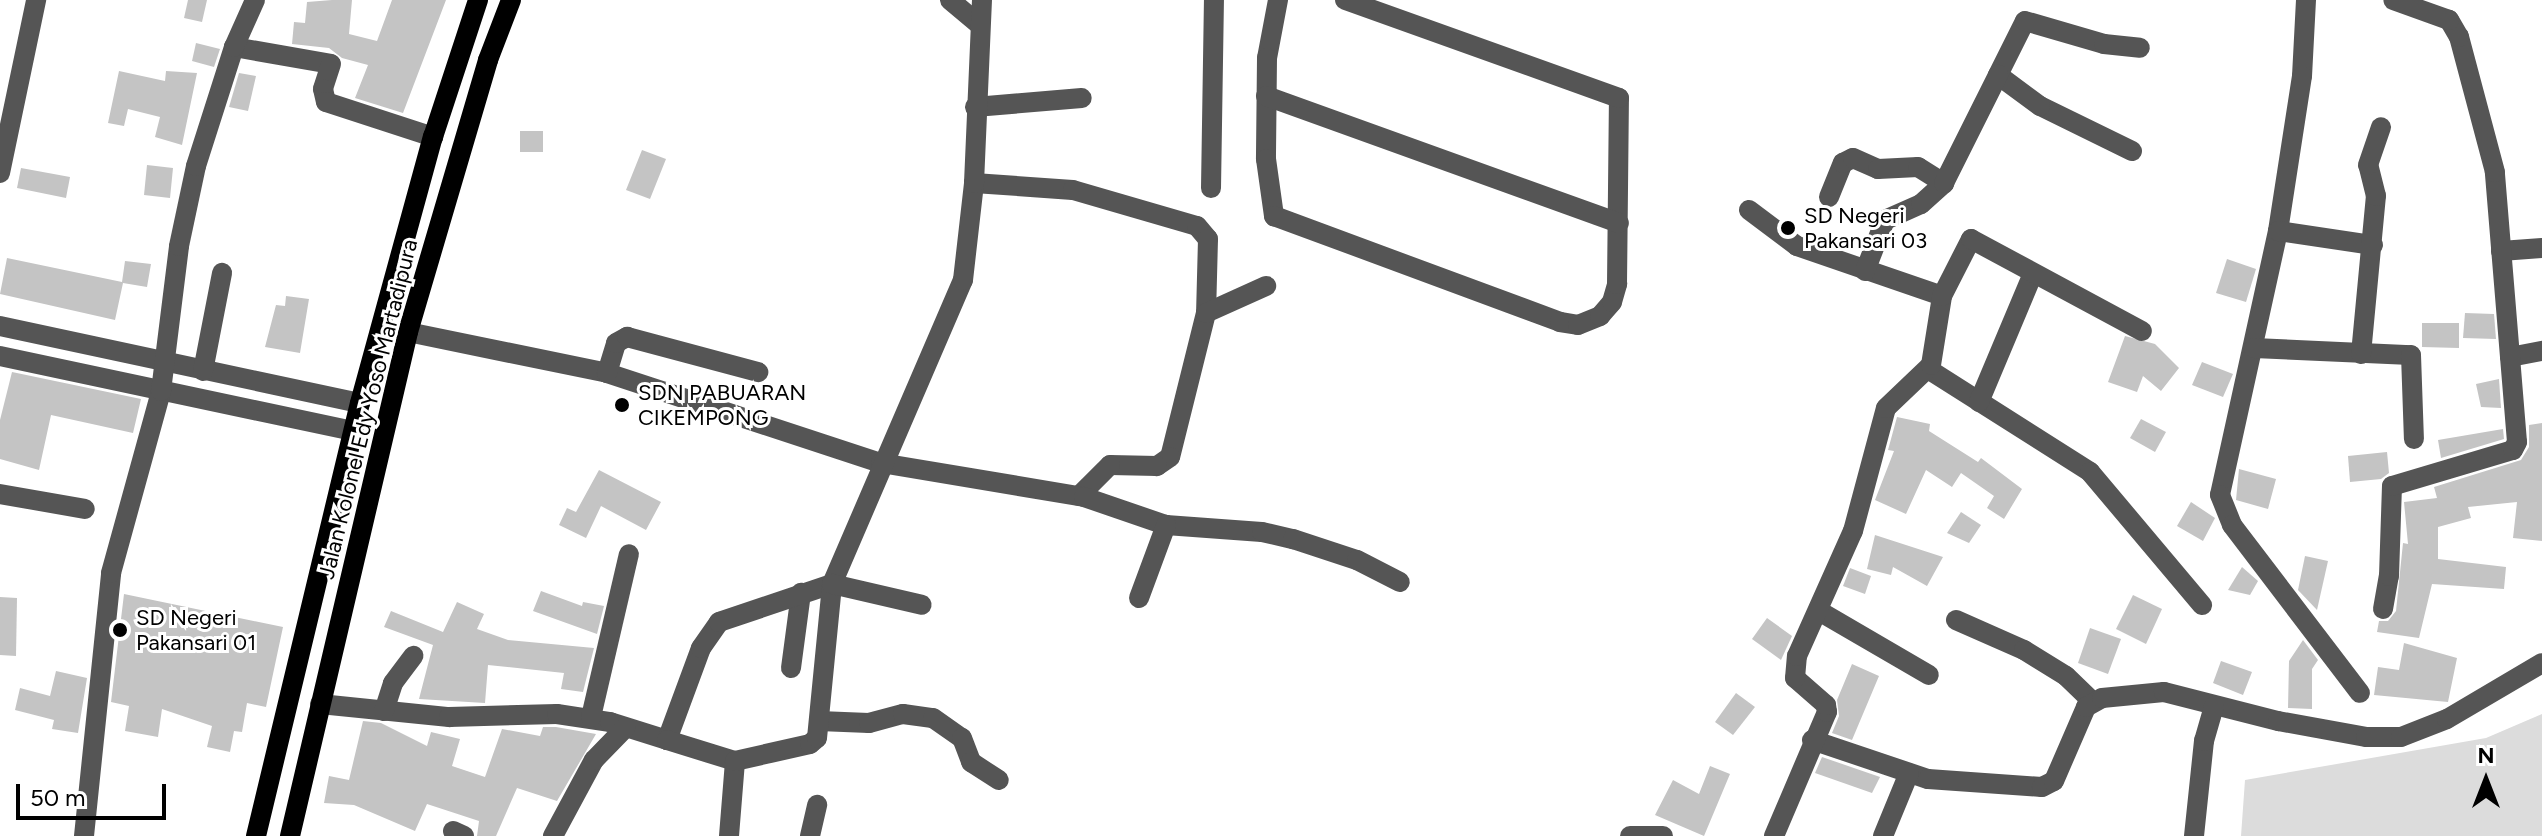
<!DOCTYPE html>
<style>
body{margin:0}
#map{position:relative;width:2542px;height:836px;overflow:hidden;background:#fff;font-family:Figtree,sans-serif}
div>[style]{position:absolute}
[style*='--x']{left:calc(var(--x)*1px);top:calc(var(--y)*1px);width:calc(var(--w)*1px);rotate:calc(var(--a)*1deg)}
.green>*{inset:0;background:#dcdcdc}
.building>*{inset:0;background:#c4c4c4}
.minor>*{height:20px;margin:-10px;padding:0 10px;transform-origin:10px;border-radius:10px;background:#555}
.major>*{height:20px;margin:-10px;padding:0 10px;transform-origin:10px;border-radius:10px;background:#000}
.dots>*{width:22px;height:22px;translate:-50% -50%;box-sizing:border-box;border:4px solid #fff;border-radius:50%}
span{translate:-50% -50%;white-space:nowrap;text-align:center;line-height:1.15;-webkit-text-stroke:6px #fff;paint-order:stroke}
.poi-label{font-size:22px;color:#000}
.left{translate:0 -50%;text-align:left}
.street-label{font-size:22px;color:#000}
.north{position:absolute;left:2446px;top:740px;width:80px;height:80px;-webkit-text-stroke:6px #fff;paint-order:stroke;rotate:0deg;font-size:22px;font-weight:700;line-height:32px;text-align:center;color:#000}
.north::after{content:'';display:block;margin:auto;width:28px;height:36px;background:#000;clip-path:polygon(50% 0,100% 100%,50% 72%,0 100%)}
.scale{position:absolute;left:16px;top:784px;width:150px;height:36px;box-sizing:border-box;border:4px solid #000;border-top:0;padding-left:10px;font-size:24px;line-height:28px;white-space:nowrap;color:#000;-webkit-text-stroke:6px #fff;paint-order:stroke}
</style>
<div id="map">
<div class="green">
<i style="clip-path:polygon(2542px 714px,2542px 836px,2241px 836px,2245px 780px,2486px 738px)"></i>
</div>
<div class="building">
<i style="clip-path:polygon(188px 0,207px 0,202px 22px,184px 18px)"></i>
<i style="clip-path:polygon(332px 0,352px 0,349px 34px,377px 41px,392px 0,446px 0,403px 113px,355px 98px,368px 65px,342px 58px,329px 48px,292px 44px,294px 22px,305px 23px,307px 2px)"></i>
<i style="clip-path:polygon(196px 43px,220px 49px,214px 67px,192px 61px)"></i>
<i style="clip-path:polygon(119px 71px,165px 81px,166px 71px,197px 73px,182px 145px,155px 137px,160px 117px,128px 109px,124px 126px,108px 123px)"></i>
<i style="clip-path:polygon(239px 73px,256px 76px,248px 111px,229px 107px)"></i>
<i style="clip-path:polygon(520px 131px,543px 131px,543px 152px,520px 152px)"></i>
<i style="clip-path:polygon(642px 150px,666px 159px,650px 199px,626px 190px)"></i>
<i style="clip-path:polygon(147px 165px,173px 168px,170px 198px,144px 195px)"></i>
<i style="clip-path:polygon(21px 168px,70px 177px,66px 198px,17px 188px)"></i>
<i style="clip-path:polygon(7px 258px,122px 282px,125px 261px,151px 264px,147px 287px,123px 283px,115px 320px,0 294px)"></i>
<i style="clip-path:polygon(2227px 259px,2256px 269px,2246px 302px,2216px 293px)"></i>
<i style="clip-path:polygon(286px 296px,309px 299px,300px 353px,265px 347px,276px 305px,285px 306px)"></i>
<i style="clip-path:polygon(2465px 313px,2494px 314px,2496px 339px,2463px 338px)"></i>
<i style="clip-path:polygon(2422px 323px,2459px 323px,2459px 348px,2422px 347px)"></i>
<i style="clip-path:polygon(2125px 336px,2155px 344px,2179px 368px,2161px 391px,2143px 376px,2137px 392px,2108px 382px)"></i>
<i style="clip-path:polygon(2202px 362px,2233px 374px,2223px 397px,2192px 385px)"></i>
<i style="clip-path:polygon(12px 372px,141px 399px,133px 433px,51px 415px,39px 470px,0 459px,0 420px)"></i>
<i style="clip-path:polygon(2499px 379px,2501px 408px,2481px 407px,2476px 384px)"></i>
<i style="clip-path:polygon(1897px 417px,1930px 424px,1929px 431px,1978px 462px,1981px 458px,2022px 489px,2004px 519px,1987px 508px,1994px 496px,1961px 473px,1952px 487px,1926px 470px,1906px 514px,1875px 500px,1894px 451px,1888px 450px)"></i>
<i style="clip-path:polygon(2141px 419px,2166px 432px,2155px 452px,2130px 438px)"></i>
<i style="clip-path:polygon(2542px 423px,2542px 541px,2513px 538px,2517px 502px,2468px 507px,2471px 518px,2438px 527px,2438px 559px,2506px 567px,2504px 589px,2432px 584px,2419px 638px,2377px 632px,2379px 621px,2388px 621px,2396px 611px,2403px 543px,2408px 544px,2404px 502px,2437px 498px,2434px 487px,2521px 460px,2529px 447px,2529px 425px)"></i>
<i style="clip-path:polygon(2503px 429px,2504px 439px,2441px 458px,2438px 440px)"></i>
<i style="clip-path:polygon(2387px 452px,2389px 473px,2381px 479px,2350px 482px,2348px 456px)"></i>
<i style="clip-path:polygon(2239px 469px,2276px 479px,2268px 509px,2236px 500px)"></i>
<i style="clip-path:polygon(599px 470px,661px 502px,646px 530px,601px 506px,586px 538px,559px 525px,567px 508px,576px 512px)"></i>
<i style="clip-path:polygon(2191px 502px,2215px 518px,2203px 541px,2177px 526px)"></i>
<i style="clip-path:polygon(1961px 512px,1981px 525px,1969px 543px,1947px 533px)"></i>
<i style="clip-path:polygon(1875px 535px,1943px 557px,1927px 586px,1893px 567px,1891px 575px,1867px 569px)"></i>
<i style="clip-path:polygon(2305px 556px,2328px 561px,2317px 610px,2298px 590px)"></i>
<i style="clip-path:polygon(2242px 567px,2258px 581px,2250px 595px,2228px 590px)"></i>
<i style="clip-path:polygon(1850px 568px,1871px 576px,1865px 594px,1843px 586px)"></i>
<i style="clip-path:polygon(541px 591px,582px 606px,583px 602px,604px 606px,597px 634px,533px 611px)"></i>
<i style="clip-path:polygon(124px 594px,283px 627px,266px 707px,247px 703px,242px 732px,234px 731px,230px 752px,207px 747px,212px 726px,162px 709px,158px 737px,125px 731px,129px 706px,111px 702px)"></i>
<i style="clip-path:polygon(2133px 595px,2162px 609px,2146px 644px,2116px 629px)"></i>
<i style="clip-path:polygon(0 597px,17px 598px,16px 656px,0 655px)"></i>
<i style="clip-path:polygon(457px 602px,484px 614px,477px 629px,508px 640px,594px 648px,583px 692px,561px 689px,564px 673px,488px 665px,485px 703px,419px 699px,433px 645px,384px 627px,391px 611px,443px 632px)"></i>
<i style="clip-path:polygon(1767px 618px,1792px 636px,1781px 660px,1752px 639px)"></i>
<i style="clip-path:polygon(2090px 628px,2121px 639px,2108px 674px,2078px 663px)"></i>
<i style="clip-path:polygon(2303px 640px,2318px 660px,2312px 669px,2312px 709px,2288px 708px,2289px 661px)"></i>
<i style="clip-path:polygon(2404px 643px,2457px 658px,2448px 702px,2374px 695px,2378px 667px,2399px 670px)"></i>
<i style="clip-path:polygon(2221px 661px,2252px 672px,2243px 695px,2213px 683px)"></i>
<i style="clip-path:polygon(1852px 664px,1879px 676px,1852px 740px,1832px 733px,1839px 716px,1837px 700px)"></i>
<i style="clip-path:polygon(56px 671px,87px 678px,78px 733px,52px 729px,54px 720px,15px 710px,20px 688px,50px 696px)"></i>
<i style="clip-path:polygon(1736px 693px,1755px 707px,1733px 735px,1715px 722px)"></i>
<i style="clip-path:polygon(363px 721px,381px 723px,427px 746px,431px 732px,460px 739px,452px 766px,485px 777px,502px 729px,540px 736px,543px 727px,556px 727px,596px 734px,557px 801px,517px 788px,496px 836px,477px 836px,479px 821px,427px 804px,415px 831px,354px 805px,324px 803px,329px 776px,349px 780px)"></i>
<i style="clip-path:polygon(1822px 757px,1880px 777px,1872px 793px,1815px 773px)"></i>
<i style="clip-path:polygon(1710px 766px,1730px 774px,1704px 836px,1655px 815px,1673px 780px,1699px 794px)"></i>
</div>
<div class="minor">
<i style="--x:950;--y:0;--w:39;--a:40"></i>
<i style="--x:1278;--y:0;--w:59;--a:100.7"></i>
<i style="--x:1267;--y:58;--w:101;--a:90.6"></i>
<i style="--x:1266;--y:159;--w:58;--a:82"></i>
<i style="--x:1274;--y:216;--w:305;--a:20.3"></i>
<i style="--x:1560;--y:322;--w:18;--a:9"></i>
<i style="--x:1578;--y:325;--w:24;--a:-22"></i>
<i style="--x:1600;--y:316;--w:18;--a:-49"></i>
<i style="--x:1612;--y:302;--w:19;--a:-74"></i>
<i style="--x:1617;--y:284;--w:186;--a:-89.4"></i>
<i style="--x:1619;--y:98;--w:291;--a:-160.3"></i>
<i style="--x:2306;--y:0;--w:76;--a:93"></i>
<i style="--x:2302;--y:76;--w:157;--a:98.8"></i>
<i style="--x:2278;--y:231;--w:270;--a:102.4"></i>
<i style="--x:2220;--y:495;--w:32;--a:68"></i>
<i style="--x:2232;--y:525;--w:211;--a:52.7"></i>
<i style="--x:234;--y:47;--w:98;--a:9.9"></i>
<i style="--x:331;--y:64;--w:26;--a:108"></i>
<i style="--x:323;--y:89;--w:13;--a:77"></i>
<i style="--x:326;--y:102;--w:113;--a:18.1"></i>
<i style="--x:1266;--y:96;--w:375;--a:19.8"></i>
<i style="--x:975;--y:107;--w:107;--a:-4.8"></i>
<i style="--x:2132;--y:151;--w:102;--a:-153.9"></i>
<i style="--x:2040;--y:106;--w:52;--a:-143.6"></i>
<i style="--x:1998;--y:75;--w:60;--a:-63.4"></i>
<i style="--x:2025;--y:21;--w:82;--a:16.2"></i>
<i style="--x:2104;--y:44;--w:36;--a:6"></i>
<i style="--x:0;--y:173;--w:177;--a:-78.2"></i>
<i style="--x:974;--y:183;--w:99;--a:4"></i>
<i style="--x:1073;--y:190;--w:129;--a:16.2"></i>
<i style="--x:1197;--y:226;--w:17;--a:50"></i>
<i style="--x:1208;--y:239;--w:74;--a:91.5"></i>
<i style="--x:1206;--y:313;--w:148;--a:104"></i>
<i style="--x:1170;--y:457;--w:16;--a:145"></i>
<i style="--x:1157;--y:466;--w:47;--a:-178.8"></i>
<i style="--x:1110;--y:465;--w:44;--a:135"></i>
<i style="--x:1211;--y:188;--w:188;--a:-89.1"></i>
<i style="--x:1829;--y:197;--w:37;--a:-68"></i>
<i style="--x:1843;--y:163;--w:11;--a:-27"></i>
<i style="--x:1853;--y:158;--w:27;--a:24"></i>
<i style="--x:1878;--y:169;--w:40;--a:-2.9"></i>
<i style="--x:1918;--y:167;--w:31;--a:32"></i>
<i style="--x:1749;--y:210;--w:60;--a:36.9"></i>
<i style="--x:1797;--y:246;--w:153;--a:19"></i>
<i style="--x:2278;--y:231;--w:96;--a:8.4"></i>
<i style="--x:2501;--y:251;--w:41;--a:-4.2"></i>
<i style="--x:1865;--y:271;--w:55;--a:-68.6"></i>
<i style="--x:1885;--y:220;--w:39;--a:-24"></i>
<i style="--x:1921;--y:204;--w:31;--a:-42"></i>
<i style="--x:1944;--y:183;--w:121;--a:-63.4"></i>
<i style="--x:1206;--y:313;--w:66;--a:-24.2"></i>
<i style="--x:0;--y:326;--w:368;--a:12.1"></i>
<i style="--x:408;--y:332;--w:203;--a:11.6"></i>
<i style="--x:607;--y:373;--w:288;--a:18.2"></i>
<i style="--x:881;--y:463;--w:206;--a:9.5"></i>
<i style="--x:1084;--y:497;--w:87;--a:18.9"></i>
<i style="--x:1166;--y:525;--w:96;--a:4.2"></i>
<i style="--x:1262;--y:532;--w:32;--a:13"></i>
<i style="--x:1293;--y:539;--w:67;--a:18.2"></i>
<i style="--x:1357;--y:560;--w:48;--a:27.1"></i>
<i style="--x:2254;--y:348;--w:157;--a:2.6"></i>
<i style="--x:2411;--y:355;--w:84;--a:88"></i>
<i style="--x:2361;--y:354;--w:159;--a:-84.6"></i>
<i style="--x:2376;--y:196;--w:32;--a:-104"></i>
<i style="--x:2368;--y:165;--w:40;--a:-71.1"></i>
<i style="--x:0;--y:356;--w:361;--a:12"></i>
<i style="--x:2510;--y:357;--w:33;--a:-11"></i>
<i style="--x:1928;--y:369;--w:192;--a:32.4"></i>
<i style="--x:2090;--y:472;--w:174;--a:49.9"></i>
<i style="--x:203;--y:371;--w:100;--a:-79"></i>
<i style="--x:607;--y:373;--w:31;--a:-73"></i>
<i style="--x:616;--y:343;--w:13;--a:-29"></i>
<i style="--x:627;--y:337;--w:136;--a:15"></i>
<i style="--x:1979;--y:402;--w:137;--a:-67.2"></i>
<i style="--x:0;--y:494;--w:86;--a:10"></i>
<i style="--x:1139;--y:598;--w:78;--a:-69.7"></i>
<i style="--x:2383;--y:609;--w:34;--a:-80"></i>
<i style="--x:2389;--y:576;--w:90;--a:-88.1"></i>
<i style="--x:2392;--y:486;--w:126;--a:-16.6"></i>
<i style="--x:2513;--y:450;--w:9;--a:-63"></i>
<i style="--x:2517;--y:442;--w:271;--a:-94.7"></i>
<i style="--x:2495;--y:172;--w:140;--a:-104.9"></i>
<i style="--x:2459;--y:37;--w:20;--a:-120"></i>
<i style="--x:2449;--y:20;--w:59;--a:-160.3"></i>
<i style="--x:1819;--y:611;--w:127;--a:30.2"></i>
<i style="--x:1956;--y:620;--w:74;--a:23.8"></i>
<i style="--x:2024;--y:650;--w:49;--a:31.8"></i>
<i style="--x:2066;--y:676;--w:36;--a:44"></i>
<i style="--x:791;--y:668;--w:76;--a:-82.4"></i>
<i style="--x:320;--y:704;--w:130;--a:5.8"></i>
<i style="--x:449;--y:717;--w:108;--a:-1.6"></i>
<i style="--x:557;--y:714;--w:54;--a:8.6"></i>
<i style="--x:610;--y:722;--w:60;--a:17.5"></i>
<i style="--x:667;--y:740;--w:98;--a:-69.7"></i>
<i style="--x:701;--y:648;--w:32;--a:-55"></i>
<i style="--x:719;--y:622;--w:119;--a:-18.6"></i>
<i style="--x:832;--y:584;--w:331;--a:-66.7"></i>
<i style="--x:963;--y:280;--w:98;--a:-83.5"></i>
<i style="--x:974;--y:183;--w:183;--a:-87.5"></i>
<i style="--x:384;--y:711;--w:29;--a:-72"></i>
<i style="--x:393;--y:683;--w:34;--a:-53"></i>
<i style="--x:591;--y:717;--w:167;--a:-76.9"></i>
<i style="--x:819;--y:721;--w:50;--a:2.3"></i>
<i style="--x:869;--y:723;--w:35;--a:-15"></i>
<i style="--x:903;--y:714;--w:30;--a:8"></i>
<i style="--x:933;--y:718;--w:35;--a:35"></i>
<i style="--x:962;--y:738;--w:26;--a:69"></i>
<i style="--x:971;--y:762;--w:33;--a:33"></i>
<i style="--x:667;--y:740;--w:71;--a:17.2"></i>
<i style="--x:1812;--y:740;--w:122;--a:18.6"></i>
<i style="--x:1928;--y:779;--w:114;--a:4"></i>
<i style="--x:2042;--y:787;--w:13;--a:-27"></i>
<i style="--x:2054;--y:781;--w:81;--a:-66.6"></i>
<i style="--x:2086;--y:707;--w:18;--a:-29"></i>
<i style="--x:2102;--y:698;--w:62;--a:-5.5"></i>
<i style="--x:2164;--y:692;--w:118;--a:14.3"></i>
<i style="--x:2278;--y:721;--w:89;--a:10.3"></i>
<i style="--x:2366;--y:737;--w:35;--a:0"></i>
<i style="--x:2401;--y:737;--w:49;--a:-21.4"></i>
<i style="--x:2447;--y:719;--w:110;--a:-30.5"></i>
<i style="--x:453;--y:831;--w:12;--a:24"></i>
<i style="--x:84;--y:836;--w:264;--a:-84.1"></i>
<i style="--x:111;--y:573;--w:189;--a:-74.6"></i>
<i style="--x:161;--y:391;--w:146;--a:-82.9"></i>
<i style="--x:179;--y:246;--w:82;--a:-78"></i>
<i style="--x:196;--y:166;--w:125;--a:-72.3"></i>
<i style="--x:234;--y:47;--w:51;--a:-65.9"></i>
<i style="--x:553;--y:836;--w:86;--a:-61.7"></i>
<i style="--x:594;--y:760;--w:45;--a:-45.9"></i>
<i style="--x:729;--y:836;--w:75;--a:-85.4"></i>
<i style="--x:735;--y:761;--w:77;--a:-12.8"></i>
<i style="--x:810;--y:744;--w:9;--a:-41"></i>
<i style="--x:817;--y:738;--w:155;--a:-84.4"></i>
<i style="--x:832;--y:584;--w:92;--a:13.1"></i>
<i style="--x:810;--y:836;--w:32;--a:-77"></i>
<i style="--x:1630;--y:836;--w:33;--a:0"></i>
<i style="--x:1774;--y:836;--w:135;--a:-66.9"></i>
<i style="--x:1827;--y:712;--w:7;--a:-98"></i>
<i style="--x:1826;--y:705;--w:41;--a:-138.9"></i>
<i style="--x:1795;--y:678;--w:22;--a:-85"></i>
<i style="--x:1797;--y:656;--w:137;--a:-65.9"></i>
<i style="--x:1853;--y:531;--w:127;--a:-75"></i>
<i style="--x:1886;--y:408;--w:62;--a:-43.7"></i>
<i style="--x:1931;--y:365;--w:70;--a:-80.9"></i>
<i style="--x:1942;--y:296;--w:64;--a:-63"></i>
<i style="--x:1971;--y:239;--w:194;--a:28.3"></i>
<i style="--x:1883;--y:836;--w:68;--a:-67.6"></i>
<i style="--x:2194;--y:836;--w:96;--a:-84"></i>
<i style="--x:2204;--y:741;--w:36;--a:-74"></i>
</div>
<div class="major">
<i style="--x:256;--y:836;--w:445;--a:-76.5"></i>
<i style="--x:360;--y:403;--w:276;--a:-74.7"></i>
<i style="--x:433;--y:137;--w:144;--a:-71.8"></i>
<i style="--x:290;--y:836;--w:518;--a:-76.82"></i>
<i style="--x:408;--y:332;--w:284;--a:-73.6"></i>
<i style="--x:488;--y:60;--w:64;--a:-69"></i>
</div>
<div class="dots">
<i style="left:1788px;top:228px;background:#000"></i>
<i style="left:622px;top:405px;background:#000"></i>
<i style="left:120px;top:630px;background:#000"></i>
</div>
<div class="poi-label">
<span class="left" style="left:1804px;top:228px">SD Negeri<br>Pakansari 03</span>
<span class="left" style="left:638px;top:405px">SDN PABUARAN<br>CIKEMPONG</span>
<span class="left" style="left:136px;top:630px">SD Negeri<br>Pakansari 01</span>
</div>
<div class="street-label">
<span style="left:368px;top:409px;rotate:-76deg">Jalan Kolonel Edy Yoso Martadipura</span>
</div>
<div class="north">N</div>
<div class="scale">50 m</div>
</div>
